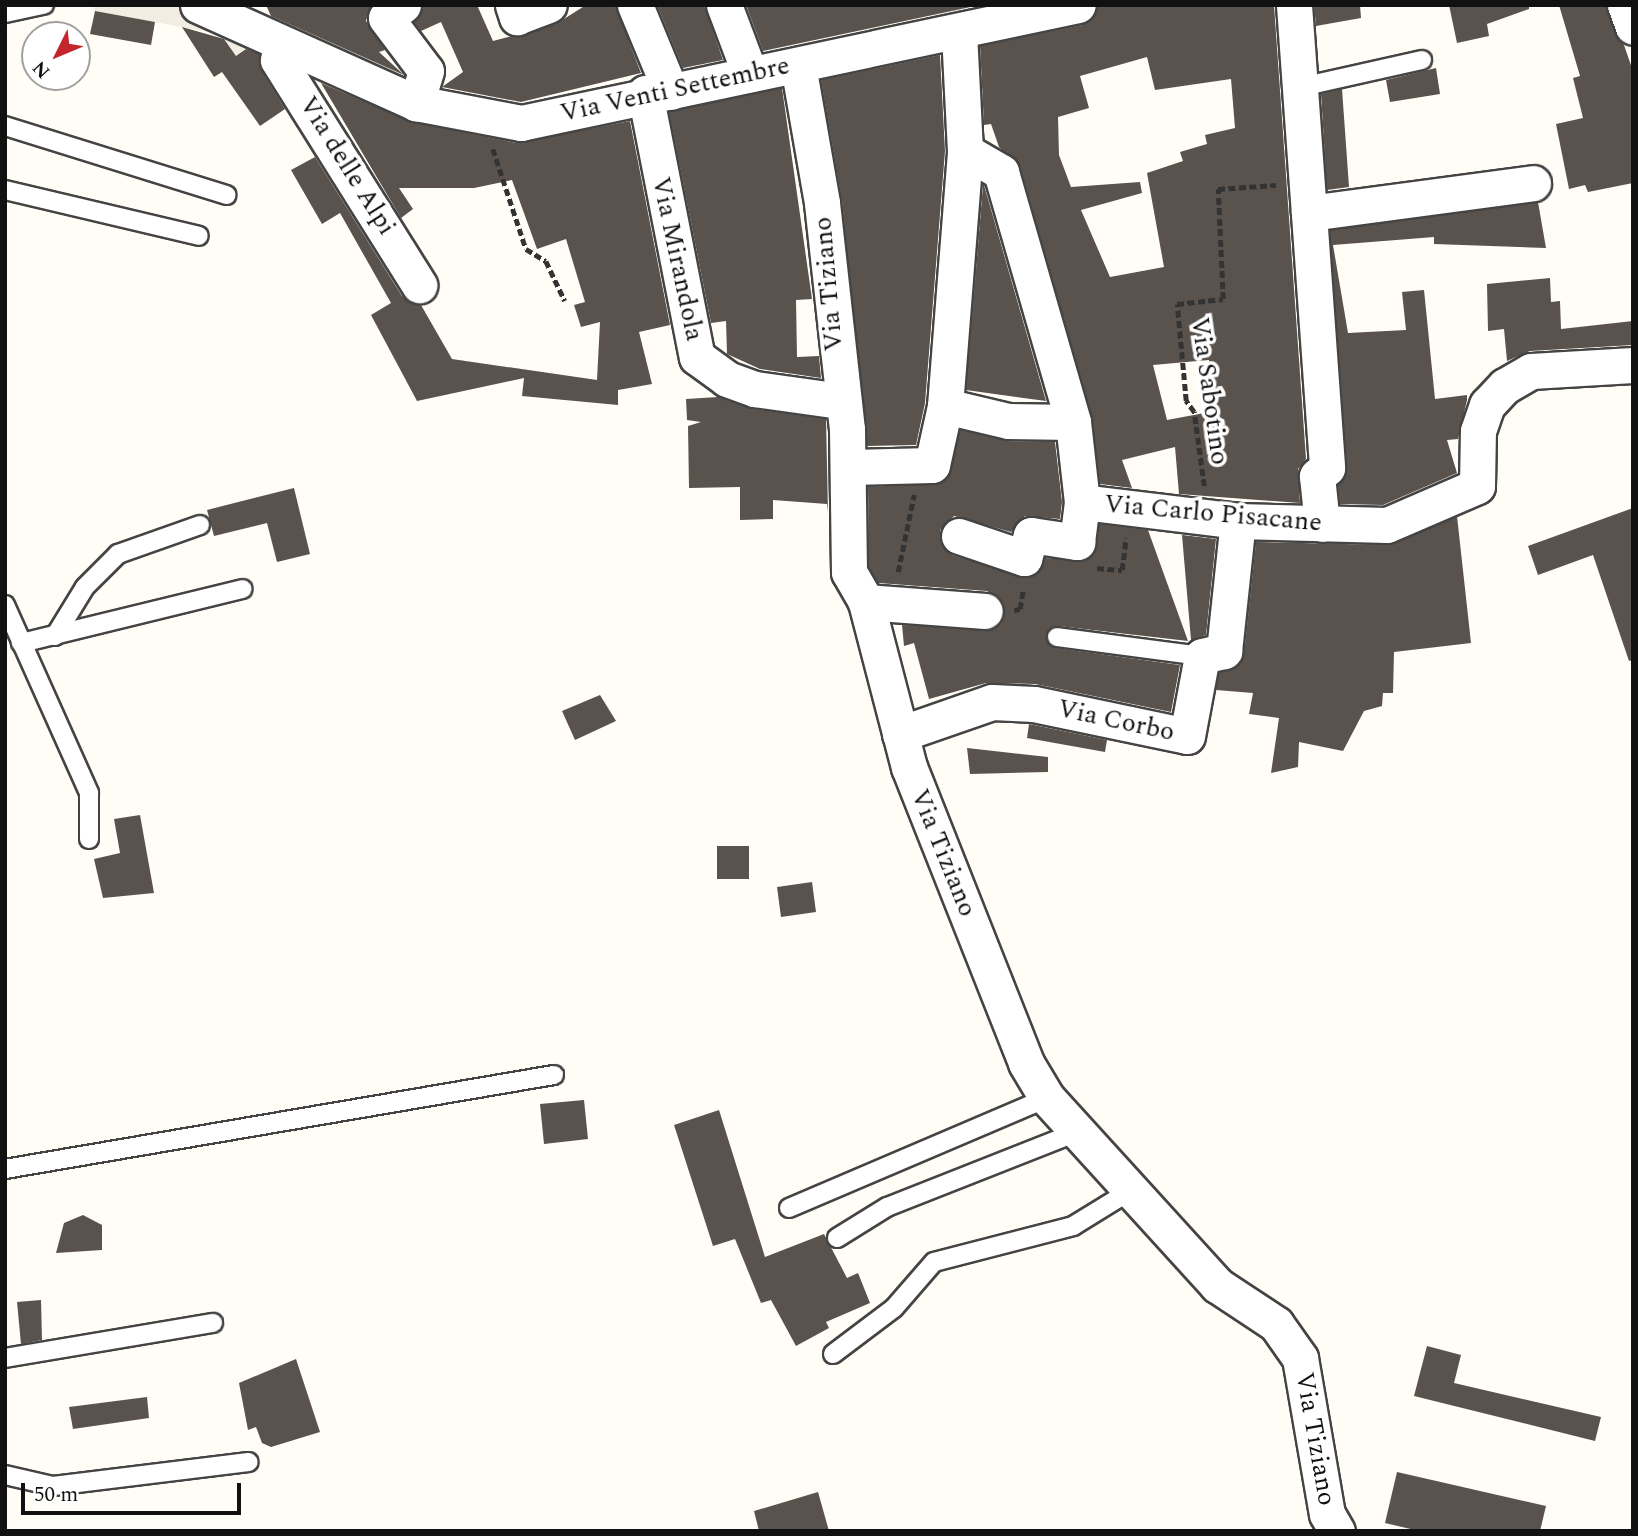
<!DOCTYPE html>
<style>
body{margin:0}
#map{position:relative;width:1638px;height:1536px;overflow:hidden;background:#fffdf5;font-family:Spectral,serif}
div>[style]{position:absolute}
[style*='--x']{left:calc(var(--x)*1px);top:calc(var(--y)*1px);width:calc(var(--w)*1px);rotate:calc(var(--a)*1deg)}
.plaza>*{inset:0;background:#f1ede2}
.building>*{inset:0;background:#5a524d}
.path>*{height:4.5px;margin-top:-2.25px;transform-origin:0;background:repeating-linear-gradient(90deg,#333 0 7px,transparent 0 10.5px)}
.roads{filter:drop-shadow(2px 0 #444) drop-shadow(-2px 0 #444) drop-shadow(0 2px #444) drop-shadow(0 -2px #444)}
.lane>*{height:18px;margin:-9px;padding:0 9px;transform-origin:9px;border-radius:9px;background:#fff}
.street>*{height:35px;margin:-17.5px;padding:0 17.5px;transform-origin:17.5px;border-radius:17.5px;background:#fff}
span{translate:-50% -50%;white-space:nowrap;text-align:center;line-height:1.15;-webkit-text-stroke:7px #fff;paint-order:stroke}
.street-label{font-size:26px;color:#111}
.frame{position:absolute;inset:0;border:7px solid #111;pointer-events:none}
.north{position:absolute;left:21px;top:21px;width:70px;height:70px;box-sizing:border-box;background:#fff;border:2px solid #a0a0a0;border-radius:50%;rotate:227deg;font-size:19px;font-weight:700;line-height:28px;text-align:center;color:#111}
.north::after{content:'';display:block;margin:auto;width:24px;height:32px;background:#c4262e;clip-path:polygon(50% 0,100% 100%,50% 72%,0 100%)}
.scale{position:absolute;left:21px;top:1483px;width:220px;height:32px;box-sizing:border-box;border:4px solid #111;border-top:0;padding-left:9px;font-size:21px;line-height:24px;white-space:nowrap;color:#111;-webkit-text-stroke:5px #fff;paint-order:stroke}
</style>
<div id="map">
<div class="plaza">
<i style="clip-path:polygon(94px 5px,240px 5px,261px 37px,236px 56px,220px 34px,95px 11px)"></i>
</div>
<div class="building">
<i style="clip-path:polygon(266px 5px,371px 5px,366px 21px,385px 50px,379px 52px,404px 75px,271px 16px)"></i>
<i style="clip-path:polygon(423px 5px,477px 5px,493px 41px,556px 24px,586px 5px,615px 5px,641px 73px,521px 102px,442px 87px,463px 72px,441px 22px,421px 31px,414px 22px)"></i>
<i style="clip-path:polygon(657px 5px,704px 5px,723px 60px,683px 68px)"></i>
<i style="clip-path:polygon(746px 5px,980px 5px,763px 51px)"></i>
<i style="clip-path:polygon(evenodd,1098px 5px,1274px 5px,1306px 459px,1298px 469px,1300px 503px,1179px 494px,1175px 447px,1122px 460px,1132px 488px,1100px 484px,1092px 416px,1020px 166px,999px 147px,991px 124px,984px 125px,980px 46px,1082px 25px,1098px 5px,1147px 57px,1155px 90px,1231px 79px,1235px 128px,1205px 135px,1207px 144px,1180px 152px,1183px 161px,1147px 173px,1164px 267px,1110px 277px,1081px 210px,1142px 193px,1140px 182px,1071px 187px,1059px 155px,1058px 117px,1089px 108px,1080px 76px,1147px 57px,1098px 5px,1209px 360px,1215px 411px,1167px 420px,1153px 365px,1209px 360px)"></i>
<i style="clip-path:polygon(1314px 5px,1360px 5px,1361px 18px,1316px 26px)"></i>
<i style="clip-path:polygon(1449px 5px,1529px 5px,1529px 9px,1487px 24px,1489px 36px,1457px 43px)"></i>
<i style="clip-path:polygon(1559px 5px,1605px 5px,1624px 45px,1633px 71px,1633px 183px,1588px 192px,1585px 185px,1569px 189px,1556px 124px,1583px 118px,1573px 78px,1580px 76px)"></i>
<i style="clip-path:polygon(95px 11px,155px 22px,151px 45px,90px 34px)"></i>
<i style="clip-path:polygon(182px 27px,224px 39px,236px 56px,246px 49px,259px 54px,261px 70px,285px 109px,260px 126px,222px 72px,214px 77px)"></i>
<i style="clip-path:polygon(940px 55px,945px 151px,925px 403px,916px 445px,867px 446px,842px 201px,821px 80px)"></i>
<i style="clip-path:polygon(1436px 68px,1440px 94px,1390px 102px,1386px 80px)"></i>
<i style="clip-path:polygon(321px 83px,411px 122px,517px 143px,630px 121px,670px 325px,639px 332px,652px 384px,618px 390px,618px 405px,522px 396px,524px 378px,417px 401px,371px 315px,391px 303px,340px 213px,322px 224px,291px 170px,315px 157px,402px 296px,421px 305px,452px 359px,597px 380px,600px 322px,581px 327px,574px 305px,585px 302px,566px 239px,537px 249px,512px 180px,474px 188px,399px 188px,413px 209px,401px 218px)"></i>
<i style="clip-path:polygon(782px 88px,812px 299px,796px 300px,797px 357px,819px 356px,821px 378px,760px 369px,727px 354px,726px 321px,711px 323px,669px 112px)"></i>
<i style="clip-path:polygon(1342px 89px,1349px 187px,1327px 190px,1321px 94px)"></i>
<i style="clip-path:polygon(983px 185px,984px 185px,1046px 401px,966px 390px)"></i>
<i style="clip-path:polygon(1538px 202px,1546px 248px,1434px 244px,1434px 237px,1333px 245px,1348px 333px,1406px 330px,1402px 292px,1424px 290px,1435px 399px,1467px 395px,1467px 400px,1458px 439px,1447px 440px,1457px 473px,1383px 505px,1340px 504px,1338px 485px,1347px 467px,1330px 230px)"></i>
<i style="clip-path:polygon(1550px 278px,1551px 302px,1560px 301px,1561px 329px,1633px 321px,1633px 345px,1530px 351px,1507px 361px,1504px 329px,1488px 331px,1487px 284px)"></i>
<i style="clip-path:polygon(718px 397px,752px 409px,826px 419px,828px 512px,827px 504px,773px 500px,773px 519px,740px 520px,740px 487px,689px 488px,688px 426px,701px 422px,687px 420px,686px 399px)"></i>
<i style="clip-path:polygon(960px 430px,1007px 441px,1055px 442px,1062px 502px,1060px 519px,1025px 516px,1011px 532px,954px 516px,940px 530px,952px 555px,1027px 578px,1045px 558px,1085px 560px,1097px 545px,1099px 524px,1148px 530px,1188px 641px,1058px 626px,1046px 636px,1056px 648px,1180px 665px,1171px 712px,1035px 684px,986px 683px,929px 699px,914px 643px,904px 646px,902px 625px,993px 629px,1002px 622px,1003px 603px,987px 591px,878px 583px,869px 567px,868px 487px,942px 483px,951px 470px)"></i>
<i style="clip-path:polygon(294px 488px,310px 554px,277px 562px,267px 523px,214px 536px,207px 510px)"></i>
<i style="clip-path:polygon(1633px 508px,1633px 660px,1629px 661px,1593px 555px,1538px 575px,1528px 546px)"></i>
<i style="clip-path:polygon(1457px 516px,1471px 643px,1394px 652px,1393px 693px,1383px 693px,1382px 706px,1364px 711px,1343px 751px,1299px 742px,1298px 767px,1271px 773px,1279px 718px,1249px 714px,1253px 693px,1216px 690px,1219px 673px,1238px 665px,1244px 654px,1256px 542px,1387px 545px)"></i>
<i style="clip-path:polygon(1182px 535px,1216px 539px,1206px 635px,1191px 640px)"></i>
<i style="clip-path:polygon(600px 695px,616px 721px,575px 740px,562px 711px)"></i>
<i style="clip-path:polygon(1029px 724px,1107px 740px,1105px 752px,1027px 738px)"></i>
<i style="clip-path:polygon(967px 748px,1048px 757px,1048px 772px,970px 774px)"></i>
<i style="clip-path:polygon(140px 815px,154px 893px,103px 898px,94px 859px,120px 853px,114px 819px)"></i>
<i style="clip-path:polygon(717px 846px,749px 846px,749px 879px,717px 879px)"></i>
<i style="clip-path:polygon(812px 882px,816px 912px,781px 917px,777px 887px)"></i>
<i style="clip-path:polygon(584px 1100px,588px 1139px,544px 1144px,540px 1104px)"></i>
<i style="clip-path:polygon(719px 1110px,765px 1257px,824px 1234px,847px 1278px,858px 1273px,870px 1303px,826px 1322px,829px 1328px,796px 1346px,771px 1300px,761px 1303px,735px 1239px,713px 1246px,674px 1125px)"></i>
<i style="clip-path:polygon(83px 1215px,102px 1225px,102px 1250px,56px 1253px,64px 1223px)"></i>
<i style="clip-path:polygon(41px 1300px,42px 1340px,21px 1344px,17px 1302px)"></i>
<i style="clip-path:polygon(1427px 1346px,1461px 1355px,1454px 1383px,1601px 1417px,1595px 1441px,1414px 1396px)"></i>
<i style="clip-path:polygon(296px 1359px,320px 1432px,271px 1447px,262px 1443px,256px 1427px,248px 1430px,239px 1383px)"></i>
<i style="clip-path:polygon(147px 1397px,149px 1418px,73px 1429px,69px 1407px)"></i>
<i style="clip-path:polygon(1397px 1472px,1546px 1506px,1540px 1531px,1419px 1531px,1385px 1523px)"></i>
<i style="clip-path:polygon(818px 1492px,829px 1531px,759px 1531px,754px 1511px)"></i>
</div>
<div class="path">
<i style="--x:493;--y:149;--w:105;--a:71.7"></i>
<i style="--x:526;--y:249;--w:23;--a:31"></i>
<i style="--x:546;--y:261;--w:44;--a:64.6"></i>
<i style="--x:1204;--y:486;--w:75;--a:-97.7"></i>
<i style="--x:1194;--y:412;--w:14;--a:-126"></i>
<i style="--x:1186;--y:401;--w:97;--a:-95.3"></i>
<i style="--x:1177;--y:304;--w:46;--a:-6.2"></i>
<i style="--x:1223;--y:299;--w:110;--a:-92.6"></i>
<i style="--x:1218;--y:189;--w:58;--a:-3.9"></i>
<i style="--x:1097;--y:568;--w:25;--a:5"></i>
<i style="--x:1122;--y:570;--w:32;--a:-83"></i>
<i style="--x:898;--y:572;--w:79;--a:-78.3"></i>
<i style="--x:1014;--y:610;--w:6;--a:-9"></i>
<i style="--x:1020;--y:609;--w:19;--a:-81"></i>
</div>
<div class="roads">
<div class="lane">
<i style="--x:5;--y:13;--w:40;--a:-12"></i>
<i style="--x:1301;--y:87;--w:124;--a:-12.6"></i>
<i style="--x:5;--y:126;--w:232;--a:17.3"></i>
<i style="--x:5;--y:190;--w:199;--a:13.3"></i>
<i style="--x:5;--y:605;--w:206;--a:65.9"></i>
<i style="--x:89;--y:793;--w:46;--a:90"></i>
<i style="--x:55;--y:636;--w:57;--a:-58.5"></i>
<i style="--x:85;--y:587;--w:47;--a:-45"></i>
<i style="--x:118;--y:554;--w:87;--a:-19.5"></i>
<i style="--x:1057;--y:637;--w:146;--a:7.5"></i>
<i style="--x:21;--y:643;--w:228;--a:-13.7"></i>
<i style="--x:5;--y:1169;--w:557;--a:-9.72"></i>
<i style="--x:789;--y:1208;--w:280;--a:-23.1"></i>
<i style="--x:837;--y:1238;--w:59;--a:-31.8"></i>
<i style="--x:887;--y:1207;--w:204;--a:-21.5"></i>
<i style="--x:833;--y:1354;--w:76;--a:-37"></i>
<i style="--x:894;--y:1308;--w:61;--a:-49"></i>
<i style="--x:934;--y:1262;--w:144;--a:-14.5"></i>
<i style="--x:1073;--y:1226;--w:67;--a:-31.6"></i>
<i style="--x:5;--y:1358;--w:211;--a:-9.6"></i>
<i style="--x:5;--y:1475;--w:49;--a:12.9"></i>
<i style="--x:53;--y:1486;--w:197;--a:-7"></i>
</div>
<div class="street">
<i style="--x:198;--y:5;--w:239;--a:24.2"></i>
<i style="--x:416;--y:103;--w:107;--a:10.8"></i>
<i style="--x:521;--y:123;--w:569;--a:-11.96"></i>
<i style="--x:403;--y:5;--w:21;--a:143"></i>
<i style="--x:386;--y:18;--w:66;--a:53"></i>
<i style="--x:426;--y:71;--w:34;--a:107"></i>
<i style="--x:513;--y:5;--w:13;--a:72"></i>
<i style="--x:517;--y:17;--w:34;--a:-21"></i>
<i style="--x:635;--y:5;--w:94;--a:67.5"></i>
<i style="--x:724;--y:5;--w:74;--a:69.4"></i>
<i style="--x:1294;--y:5;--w:464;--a:85.9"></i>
<i style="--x:1327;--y:468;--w:13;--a:141"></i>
<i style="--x:1317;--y:476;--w:48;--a:84.1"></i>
<i style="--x:1625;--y:5;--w:23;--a:70"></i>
<i style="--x:281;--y:47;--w:13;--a:103"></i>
<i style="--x:278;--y:60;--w:266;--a:57.9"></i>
<i style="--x:798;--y:65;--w:140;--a:80.1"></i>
<i style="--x:822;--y:203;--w:227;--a:83.7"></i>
<i style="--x:847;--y:429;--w:143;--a:89.2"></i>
<i style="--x:849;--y:572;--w:34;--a:60"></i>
<i style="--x:866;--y:602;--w:171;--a:75.4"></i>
<i style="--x:909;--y:767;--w:318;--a:68.4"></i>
<i style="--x:1026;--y:1063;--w:41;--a:59"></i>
<i style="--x:1047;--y:1098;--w:253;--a:47.7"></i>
<i style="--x:1217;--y:1285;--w:71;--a:33.5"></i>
<i style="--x:1276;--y:1324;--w:42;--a:54.8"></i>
<i style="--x:1300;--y:1358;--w:158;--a:80.2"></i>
<i style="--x:1327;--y:1514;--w:20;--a:60"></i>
<i style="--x:645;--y:93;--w:269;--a:78.9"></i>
<i style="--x:697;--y:357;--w:37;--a:36"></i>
<i style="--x:727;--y:379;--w:30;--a:20"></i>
<i style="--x:755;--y:389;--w:86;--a:8"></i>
<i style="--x:965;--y:151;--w:42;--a:30.3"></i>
<i style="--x:1001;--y:172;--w:260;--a:73.9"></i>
<i style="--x:1073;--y:422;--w:81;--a:83.6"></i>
<i style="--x:1082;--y:502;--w:157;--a:6.9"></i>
<i style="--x:1238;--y:521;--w:149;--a:1.5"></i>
<i style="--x:1387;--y:525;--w:98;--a:-23.4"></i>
<i style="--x:1477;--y:486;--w:55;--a:-89"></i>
<i style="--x:1478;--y:431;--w:28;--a:-71"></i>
<i style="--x:1487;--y:405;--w:26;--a:-47"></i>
<i style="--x:1505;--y:386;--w:30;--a:-30"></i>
<i style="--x:1531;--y:371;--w:102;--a:-3.4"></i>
<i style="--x:1309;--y:213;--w:226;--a:-7.6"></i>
<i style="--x:945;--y:406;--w:65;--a:13.4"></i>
<i style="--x:1008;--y:421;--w:65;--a:0.9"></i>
<i style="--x:850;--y:467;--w:82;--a:-1.4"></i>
<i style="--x:932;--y:465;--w:60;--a:-77.6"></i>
<i style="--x:945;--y:406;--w:256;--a:-85.5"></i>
<i style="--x:965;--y:151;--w:117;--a:-92.9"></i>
<i style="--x:959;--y:536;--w:69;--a:18.7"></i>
<i style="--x:1024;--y:558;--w:24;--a:-73"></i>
<i style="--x:1031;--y:535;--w:47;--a:8.7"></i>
<i style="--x:1077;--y:542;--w:40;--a:-82.9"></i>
<i style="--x:866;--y:602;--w:119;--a:4.3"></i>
<i style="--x:900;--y:734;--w:97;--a:-19.2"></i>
<i style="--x:992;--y:702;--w:42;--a:2.7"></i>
<i style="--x:1034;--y:704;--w:156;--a:11.8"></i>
<i style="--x:1187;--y:736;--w:81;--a:-79.4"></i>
<i style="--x:1202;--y:656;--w:23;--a:-13"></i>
<i style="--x:1224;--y:651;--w:131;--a:-83.9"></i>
</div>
</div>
<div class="street-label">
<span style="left:675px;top:90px;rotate:-12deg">Via Venti Settembre</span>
<span style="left:347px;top:166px;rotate:58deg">Via delle Alpi</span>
<span style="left:677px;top:259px;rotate:78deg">Via Mirandola</span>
<span style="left:829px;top:284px;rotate:-95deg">Via Tiziano</span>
<span style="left:1209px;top:391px;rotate:82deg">Via Sabotino</span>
<span style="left:1213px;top:514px;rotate:5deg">Via Carlo Pisacane</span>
<span style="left:1116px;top:721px;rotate:12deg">Via Corbo</span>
<span style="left:943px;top:853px;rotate:68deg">Via Tiziano</span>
<span style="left:1315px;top:1439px;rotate:80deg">Via Tiziano</span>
</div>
<div class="frame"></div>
<div class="north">N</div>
<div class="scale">50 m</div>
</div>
